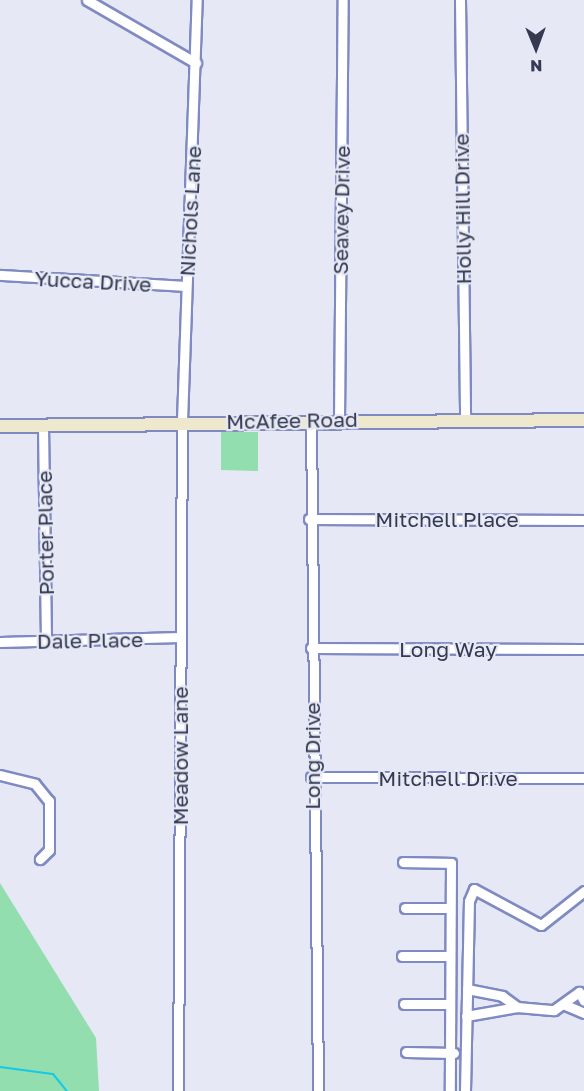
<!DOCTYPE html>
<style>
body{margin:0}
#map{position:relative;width:584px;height:1091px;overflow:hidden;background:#e6e9f5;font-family:"Golos Text",sans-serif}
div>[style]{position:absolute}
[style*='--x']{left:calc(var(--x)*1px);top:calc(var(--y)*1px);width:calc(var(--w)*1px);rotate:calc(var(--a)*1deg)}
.green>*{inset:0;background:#93deae}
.stream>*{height:2px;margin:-1px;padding:0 1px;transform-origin:1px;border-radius:1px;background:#13c9ea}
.roads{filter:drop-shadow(2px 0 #808ac2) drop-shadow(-2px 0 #808ac2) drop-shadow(0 2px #808ac2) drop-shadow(0 -2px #808ac2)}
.street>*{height:9px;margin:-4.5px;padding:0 4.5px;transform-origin:4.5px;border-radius:4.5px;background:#fff}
.secondary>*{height:12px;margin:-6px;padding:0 6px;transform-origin:6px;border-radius:6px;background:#eee8ce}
span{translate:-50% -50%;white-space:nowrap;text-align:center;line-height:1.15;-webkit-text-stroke:4.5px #e6e9f5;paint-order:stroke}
.street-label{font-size:21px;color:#353a52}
.north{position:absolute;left:506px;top:18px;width:60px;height:60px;-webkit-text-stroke:4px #e6e9f5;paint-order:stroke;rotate:179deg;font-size:16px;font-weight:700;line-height:24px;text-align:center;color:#353a52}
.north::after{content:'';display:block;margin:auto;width:21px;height:27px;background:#353a52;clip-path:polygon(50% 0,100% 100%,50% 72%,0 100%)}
</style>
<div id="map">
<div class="green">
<i style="clip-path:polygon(221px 432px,258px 432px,258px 471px,221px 470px)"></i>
<i style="clip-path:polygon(0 883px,96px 1038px,99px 1091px,0 1091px)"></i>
</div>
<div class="stream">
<i style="--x:0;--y:1067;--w:53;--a:7.5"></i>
<i style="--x:53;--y:1074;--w:22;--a:51"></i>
</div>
<div class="roads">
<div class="street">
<i style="--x:87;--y:0;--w:126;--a:30"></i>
<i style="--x:460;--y:0;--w:419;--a:89.3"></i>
<i style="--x:0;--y:275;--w:186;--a:3.4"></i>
<i style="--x:311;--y:420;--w:671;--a:89.4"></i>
<i style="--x:339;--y:420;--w:420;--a:-89.5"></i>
<i style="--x:43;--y:426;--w:215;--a:89.2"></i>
<i style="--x:309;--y:519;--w:275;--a:0.2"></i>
<i style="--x:0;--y:642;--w:180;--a:-1.6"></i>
<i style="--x:311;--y:648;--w:273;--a:0.2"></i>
<i style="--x:0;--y:775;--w:36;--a:14"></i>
<i style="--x:35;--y:784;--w:22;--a:51"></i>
<i style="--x:49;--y:801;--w:49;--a:90"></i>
<i style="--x:49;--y:850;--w:13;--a:135"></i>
<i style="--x:311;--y:777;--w:273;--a:0.2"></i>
<i style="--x:403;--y:862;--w:48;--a:1.2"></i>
<i style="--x:451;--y:863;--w:228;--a:90.3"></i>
<i style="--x:405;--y:908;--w:45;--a:0"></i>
<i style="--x:402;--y:956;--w:48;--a:0"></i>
<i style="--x:467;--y:989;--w:36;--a:11"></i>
<i style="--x:502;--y:996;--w:19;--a:36"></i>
<i style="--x:404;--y:1004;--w:46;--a:0"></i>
<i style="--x:563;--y:1004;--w:23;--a:23"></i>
<i style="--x:466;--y:1016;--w:52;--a:-10"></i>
<i style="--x:517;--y:1007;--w:37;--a:5"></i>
<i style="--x:554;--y:1010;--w:31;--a:-36"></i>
<i style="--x:579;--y:992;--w:10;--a:61"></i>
<i style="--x:406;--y:1052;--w:48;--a:1.2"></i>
<i style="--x:178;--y:1091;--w:670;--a:-89.66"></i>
<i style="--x:182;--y:421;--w:421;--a:-88"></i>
<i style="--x:465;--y:1091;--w:190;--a:-88.8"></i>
<i style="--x:469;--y:901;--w:13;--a:-67"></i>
<i style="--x:474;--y:889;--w:76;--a:28.2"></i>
<i style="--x:541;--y:925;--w:55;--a:-38.3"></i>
</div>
<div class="secondary">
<i style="--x:0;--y:426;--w:584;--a:-0.59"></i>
</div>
</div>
<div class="street-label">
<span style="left:462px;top:209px;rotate:-91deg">Holly Hill Drive</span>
<span style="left:341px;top:210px;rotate:-89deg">Seavey Drive</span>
<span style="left:190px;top:211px;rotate:-87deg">Nichols Lane</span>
<span style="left:93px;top:281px;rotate:3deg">Yucca Drive</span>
<span style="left:292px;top:420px;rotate:-1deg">McAfee Road</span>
<span style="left:447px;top:519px">Mitchell Place</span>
<span style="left:45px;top:533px;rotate:-91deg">Porter Place</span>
<span style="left:90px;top:640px;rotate:-1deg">Dale Place</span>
<span style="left:448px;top:649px">Long Way</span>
<span style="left:180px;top:756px;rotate:-90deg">Meadow Lane</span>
<span style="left:312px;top:756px;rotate:-90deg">Long Drive</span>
<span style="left:448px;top:778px">Mitchell Drive</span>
</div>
<div class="north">N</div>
</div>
